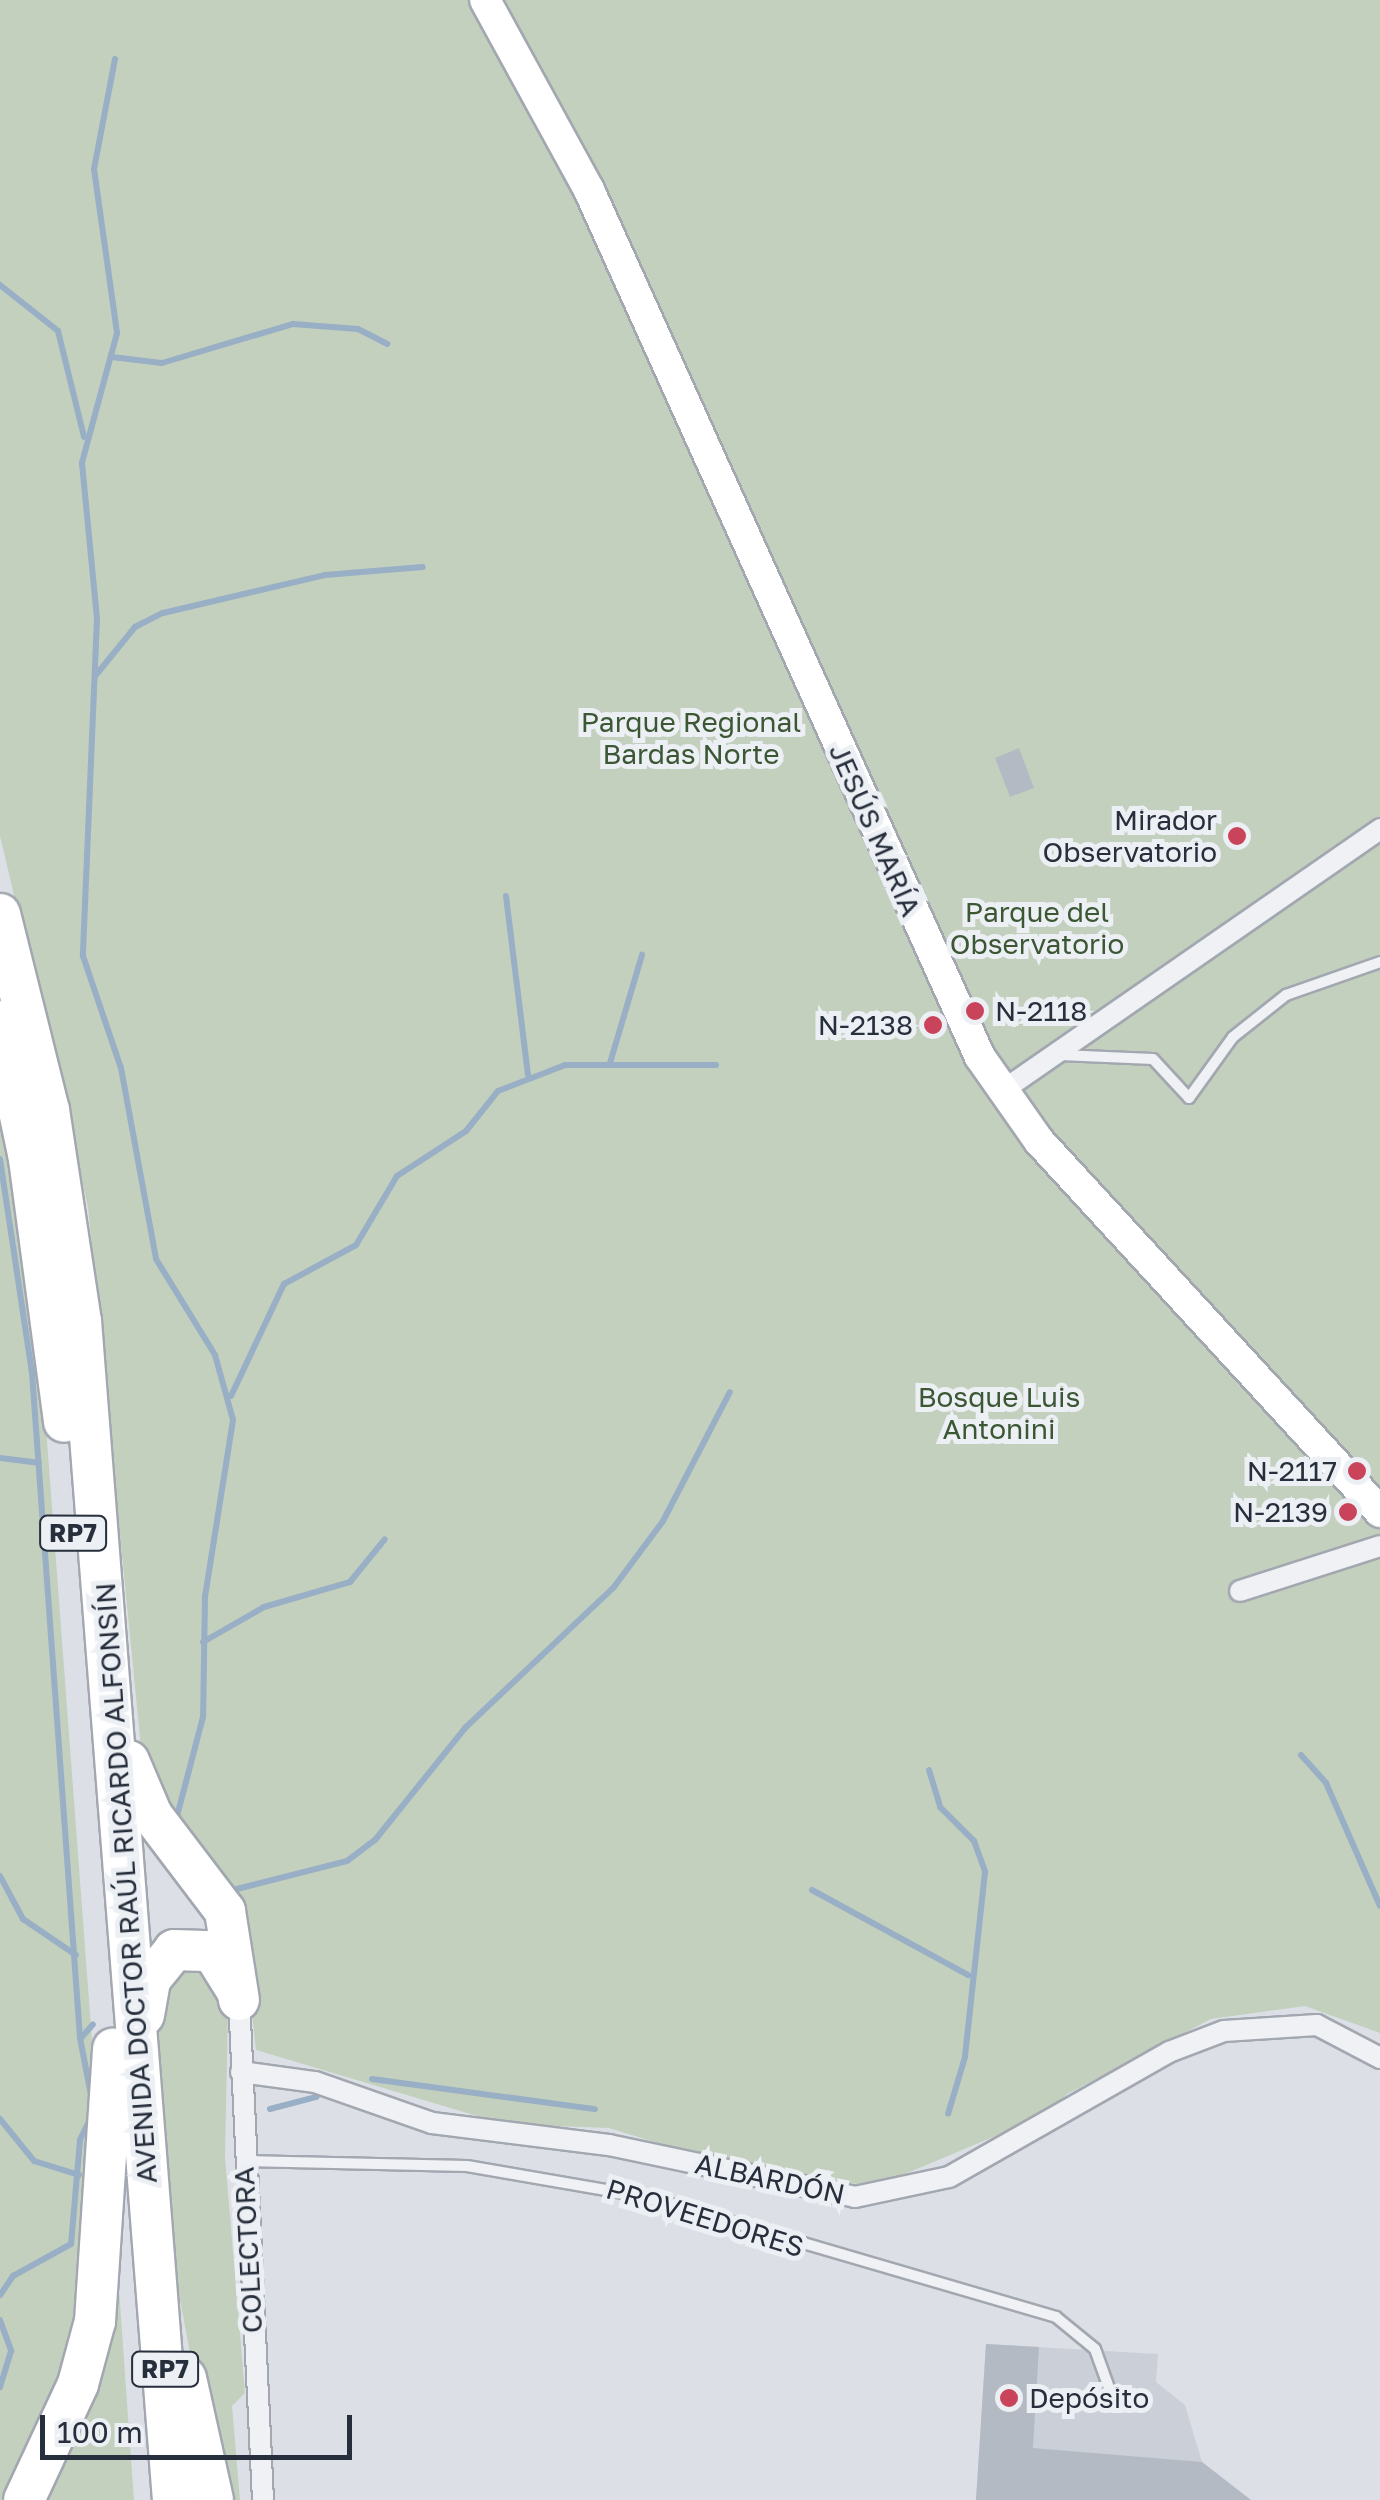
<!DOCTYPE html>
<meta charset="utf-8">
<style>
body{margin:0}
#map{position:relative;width:1380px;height:2500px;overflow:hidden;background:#dce0e6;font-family:"Golos Text",sans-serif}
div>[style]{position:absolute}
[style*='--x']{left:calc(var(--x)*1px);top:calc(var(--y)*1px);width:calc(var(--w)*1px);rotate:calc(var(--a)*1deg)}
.built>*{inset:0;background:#cbd0d8}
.green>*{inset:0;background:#c3d0be}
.stream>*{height:6px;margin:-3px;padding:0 3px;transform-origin:3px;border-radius:3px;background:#98afc5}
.building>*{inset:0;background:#b4bac3}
.roads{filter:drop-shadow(2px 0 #a2a7b0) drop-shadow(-2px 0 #a2a7b0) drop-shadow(0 2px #a2a7b0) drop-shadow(0 -2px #a2a7b0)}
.service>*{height:10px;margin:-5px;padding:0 5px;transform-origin:5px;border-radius:5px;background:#eff1f5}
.minor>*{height:20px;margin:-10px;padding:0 10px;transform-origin:10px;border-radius:10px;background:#eff1f5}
.secondary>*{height:30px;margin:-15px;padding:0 15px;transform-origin:15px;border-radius:15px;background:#fff}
.motorway>*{height:40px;margin:-20px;padding:0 20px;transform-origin:20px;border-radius:20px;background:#fff}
.dots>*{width:28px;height:28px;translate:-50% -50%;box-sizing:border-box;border:5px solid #eceff4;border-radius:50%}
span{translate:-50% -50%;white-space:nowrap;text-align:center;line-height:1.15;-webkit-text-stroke:10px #eceff4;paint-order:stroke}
.shield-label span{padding:2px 8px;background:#eceff4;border:2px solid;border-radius:8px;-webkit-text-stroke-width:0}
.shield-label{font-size:25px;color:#272f3c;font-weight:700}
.park-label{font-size:28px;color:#3c5734}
.poi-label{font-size:28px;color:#272f3c}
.right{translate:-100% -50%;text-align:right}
.left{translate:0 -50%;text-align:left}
.street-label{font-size:28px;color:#272f3c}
.scale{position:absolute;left:40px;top:2415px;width:312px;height:45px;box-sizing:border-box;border:5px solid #272f3c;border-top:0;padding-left:12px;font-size:30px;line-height:35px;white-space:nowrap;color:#272f3c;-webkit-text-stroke:8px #eceff4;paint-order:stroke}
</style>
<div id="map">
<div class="built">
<i style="clip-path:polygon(986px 2344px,1158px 2354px,1156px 2382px,1185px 2405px,1202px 2462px,1251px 2500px,976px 2500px)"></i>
</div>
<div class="green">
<i style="clip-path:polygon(0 0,1380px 0,1380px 2033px,1305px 2006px,1211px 2019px,1067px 2094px,1048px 2114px,874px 2187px,706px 2158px,609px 2128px,504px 2124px,256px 2050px,249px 1988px,145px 1789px,88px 1207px,0 836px)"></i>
<i style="clip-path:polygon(0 1095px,43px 1387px,94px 2067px,89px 2322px,20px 2500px,0 2500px)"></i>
<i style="clip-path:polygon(199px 1964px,228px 2010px,225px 2157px,245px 2393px,232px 2406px,240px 2500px,219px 2500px,212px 2469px,170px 2247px,151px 2033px,174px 1971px)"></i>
<i style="clip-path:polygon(114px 2219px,134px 2500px,31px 2500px)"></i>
</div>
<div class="stream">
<i style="--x:115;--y:59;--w:112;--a:100.8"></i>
<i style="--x:94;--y:169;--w:166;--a:82"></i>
<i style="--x:117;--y:333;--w:135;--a:105.1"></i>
<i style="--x:82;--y:463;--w:156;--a:84.5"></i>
<i style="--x:97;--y:618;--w:338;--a:92.4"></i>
<i style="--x:83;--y:956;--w:118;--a:71.3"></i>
<i style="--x:121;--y:1068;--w:194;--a:79.6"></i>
<i style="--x:156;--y:1259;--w:113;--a:58.4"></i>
<i style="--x:215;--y:1355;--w:67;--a:74.5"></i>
<i style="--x:233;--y:1420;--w:178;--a:99"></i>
<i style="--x:205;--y:1596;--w:121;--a:90.9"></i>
<i style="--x:203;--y:1717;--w:102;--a:104.7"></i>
<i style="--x:0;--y:285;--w:74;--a:38.4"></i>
<i style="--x:58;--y:331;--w:109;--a:76.2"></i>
<i style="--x:112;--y:357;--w:50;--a:6.8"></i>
<i style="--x:162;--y:363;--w:137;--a:-16.6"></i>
<i style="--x:293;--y:324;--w:65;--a:4.4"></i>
<i style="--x:358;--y:329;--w:33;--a:27"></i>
<i style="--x:96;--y:675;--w:62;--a:-50.9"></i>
<i style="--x:135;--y:627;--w:31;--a:-27"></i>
<i style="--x:163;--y:613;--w:166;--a:-13.2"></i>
<i style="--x:325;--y:575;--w:98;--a:-4.7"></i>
<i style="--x:506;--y:896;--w:180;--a:83"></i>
<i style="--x:610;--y:1063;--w:113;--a:-73.5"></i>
<i style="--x:0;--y:1159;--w:216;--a:81.5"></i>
<i style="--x:32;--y:1373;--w:667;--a:85.87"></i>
<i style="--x:80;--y:2038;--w:74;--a:79.1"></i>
<i style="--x:94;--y:2111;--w:32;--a:116"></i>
<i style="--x:80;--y:2140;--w:104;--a:94.9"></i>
<i style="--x:71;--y:2244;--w:66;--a:151.1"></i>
<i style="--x:13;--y:2276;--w:23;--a:124"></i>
<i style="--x:231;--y:1396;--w:124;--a:-64.7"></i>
<i style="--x:284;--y:1284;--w:82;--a:-28.4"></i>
<i style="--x:356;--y:1245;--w:80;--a:-59.3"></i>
<i style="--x:397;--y:1176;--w:82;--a:-33.1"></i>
<i style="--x:466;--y:1131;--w:51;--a:-51.3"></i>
<i style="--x:498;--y:1091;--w:72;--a:-21.2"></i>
<i style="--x:565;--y:1065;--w:151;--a:0"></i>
<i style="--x:0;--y:1458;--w:39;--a:7"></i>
<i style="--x:203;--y:1642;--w:70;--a:-29.8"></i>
<i style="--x:264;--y:1607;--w:90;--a:-16.2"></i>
<i style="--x:350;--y:1582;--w:55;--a:-50.9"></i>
<i style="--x:1301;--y:1755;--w:38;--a:48"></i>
<i style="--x:1326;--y:1783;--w:134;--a:66.3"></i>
<i style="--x:929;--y:1770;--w:39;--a:73"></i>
<i style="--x:940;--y:1807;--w:48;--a:45"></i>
<i style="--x:974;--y:1841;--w:33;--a:70"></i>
<i style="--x:985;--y:1872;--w:186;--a:96.2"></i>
<i style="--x:965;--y:2057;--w:59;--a:106.6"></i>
<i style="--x:0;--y:1876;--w:49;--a:61.9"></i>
<i style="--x:23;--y:1919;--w:64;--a:34.2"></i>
<i style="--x:237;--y:1889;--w:114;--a:-14.3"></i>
<i style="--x:347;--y:1861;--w:35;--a:-37"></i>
<i style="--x:375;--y:1840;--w:144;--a:-51.2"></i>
<i style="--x:465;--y:1728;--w:205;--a:-43.4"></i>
<i style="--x:614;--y:1587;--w:82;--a:-53.4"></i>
<i style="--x:663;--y:1521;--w:145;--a:-62.6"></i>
<i style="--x:812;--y:1890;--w:178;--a:28.6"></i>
<i style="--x:81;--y:2038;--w:18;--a:-49"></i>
<i style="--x:372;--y:2079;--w:225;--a:7.7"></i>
<i style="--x:270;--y:2109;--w:48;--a:-14.6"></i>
<i style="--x:0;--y:2119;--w:54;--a:51"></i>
<i style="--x:34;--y:2161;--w:47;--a:17.3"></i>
<i style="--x:0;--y:2320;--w:33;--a:70"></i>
<i style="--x:11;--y:2351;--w:38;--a:107"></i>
</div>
<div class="building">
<i style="clip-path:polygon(1019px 748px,1034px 788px,1010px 797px,995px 758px)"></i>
<i style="clip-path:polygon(986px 2344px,1039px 2347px,1033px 2448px,1202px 2462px,1251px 2500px,976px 2500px)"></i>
</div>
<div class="roads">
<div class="service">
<i style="--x:1060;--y:1055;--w:93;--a:2.5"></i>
<i style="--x:1153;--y:1059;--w:53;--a:47.3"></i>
<i style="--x:1189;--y:1098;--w:75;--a:-54.2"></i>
<i style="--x:1233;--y:1037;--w:68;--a:-38.4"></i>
<i style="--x:1286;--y:995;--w:100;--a:-19.3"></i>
<i style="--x:244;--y:2161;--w:223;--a:1.3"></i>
<i style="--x:467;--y:2166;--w:182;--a:9.8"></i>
<i style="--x:646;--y:2197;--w:427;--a:16.3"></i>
<i style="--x:1056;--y:2317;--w:50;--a:39.4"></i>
<i style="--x:1095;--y:2349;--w:53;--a:70.2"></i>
</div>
<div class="minor">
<i style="--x:1002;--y:1091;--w:460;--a:-34.7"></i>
<i style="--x:1240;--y:1591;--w:147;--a:-17.8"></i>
<i style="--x:239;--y:2000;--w:501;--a:87.25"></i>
<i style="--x:241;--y:2072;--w:75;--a:7.7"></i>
<i style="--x:315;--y:2082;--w:124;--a:19.3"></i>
<i style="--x:432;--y:2123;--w:178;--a:7.1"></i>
<i style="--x:609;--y:2145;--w:251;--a:11.9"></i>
<i style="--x:855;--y:2197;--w:96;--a:-12"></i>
<i style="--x:949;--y:2177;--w:253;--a:-29.6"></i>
<i style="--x:1169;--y:2052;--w:59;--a:-20.9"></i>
<i style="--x:1224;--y:2031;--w:93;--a:-3.7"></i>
<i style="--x:1317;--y:2025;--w:71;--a:27.6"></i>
</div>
<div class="secondary">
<i style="--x:485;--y:0;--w:217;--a:61.3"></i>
<i style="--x:589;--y:190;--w:951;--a:65.73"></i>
<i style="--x:980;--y:1057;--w:103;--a:54.9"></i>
<i style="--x:1039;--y:1141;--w:504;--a:47.41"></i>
</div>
<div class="motorway">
<i style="--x:0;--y:914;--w:202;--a:76"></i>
<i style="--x:49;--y:1110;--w:213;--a:81.4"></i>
<i style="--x:81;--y:1321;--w:1183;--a:85.54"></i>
<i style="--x:0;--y:1021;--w:141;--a:78.1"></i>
<i style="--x:29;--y:1159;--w:265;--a:82.4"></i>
<i style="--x:129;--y:1761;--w:59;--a:66.9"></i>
<i style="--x:152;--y:1815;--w:121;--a:52.8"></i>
<i style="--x:225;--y:1911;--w:90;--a:81.1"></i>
<i style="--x:144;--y:2015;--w:36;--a:-80"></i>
<i style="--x:150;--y:1980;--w:38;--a:-51"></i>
<i style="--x:174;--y:1950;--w:38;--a:2"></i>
<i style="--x:212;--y:1951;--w:47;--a:58"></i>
<i style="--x:186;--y:2378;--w:125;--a:77.5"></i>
<i style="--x:24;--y:2500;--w:128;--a:-65"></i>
<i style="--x:78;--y:2384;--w:65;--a:-74.9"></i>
<i style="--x:95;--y:2321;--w:273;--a:-86.2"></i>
</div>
</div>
<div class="dots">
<i style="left:1237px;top:836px;background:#c9445b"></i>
<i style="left:975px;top:1011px;background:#c9445b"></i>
<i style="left:933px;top:1025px;background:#c9445b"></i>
<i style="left:1357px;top:1471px;background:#c9445b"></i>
<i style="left:1348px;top:1512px;background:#c9445b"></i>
<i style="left:1009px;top:2398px;background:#c9445b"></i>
</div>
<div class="shield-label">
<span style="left:73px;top:1533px">RP7</span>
<span style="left:165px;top:2369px">RP7</span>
</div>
<div class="park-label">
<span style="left:691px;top:738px">Parque Regional<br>Bardas Norte</span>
<span style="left:1037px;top:928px">Parque del<br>Observatorio</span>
<span style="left:999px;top:1413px">Bosque Luis<br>Antonini</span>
</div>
<div class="poi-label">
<span class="right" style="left:1217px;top:836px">Mirador<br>Observatorio</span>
<span class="left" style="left:995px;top:1011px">N-2118</span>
<span class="right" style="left:913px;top:1025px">N-2138</span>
<span class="right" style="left:1337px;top:1471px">N-2117</span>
<span class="right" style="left:1328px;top:1512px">N-2139</span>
<span class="left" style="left:1029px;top:2398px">Depósito</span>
</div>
<div class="street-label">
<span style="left:875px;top:830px;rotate:66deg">JESÚS MARÍA</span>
<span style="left:126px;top:1883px;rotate:-94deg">AVENIDA DOCTOR RAÚL RICARDO ALFONSÍN</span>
<span style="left:770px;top:2179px;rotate:12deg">ALBARDÓN</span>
<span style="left:705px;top:2218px;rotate:17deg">PROVEEDORES</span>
<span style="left:248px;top:2250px;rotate:-93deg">COLECTORA</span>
</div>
<div class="scale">100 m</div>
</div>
